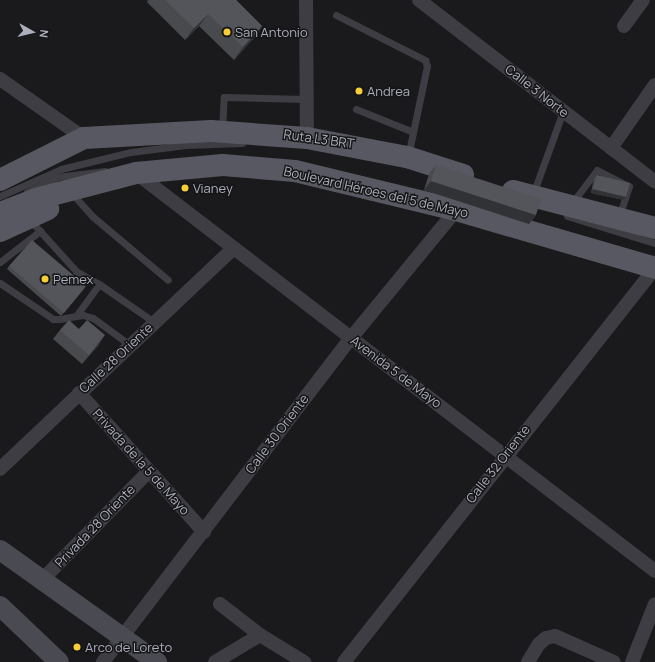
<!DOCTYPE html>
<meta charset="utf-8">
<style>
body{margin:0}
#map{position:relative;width:655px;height:662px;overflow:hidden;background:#1a1a1c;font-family:Manrope,sans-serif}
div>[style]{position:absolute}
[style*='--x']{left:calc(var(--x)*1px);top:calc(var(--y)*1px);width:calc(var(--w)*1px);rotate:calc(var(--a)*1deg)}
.service>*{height:7px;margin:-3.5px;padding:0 3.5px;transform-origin:3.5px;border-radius:3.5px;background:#3d3d43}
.minor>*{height:14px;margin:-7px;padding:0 7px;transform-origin:7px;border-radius:7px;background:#3d3d43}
.secondary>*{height:20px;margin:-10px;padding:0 10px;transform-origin:10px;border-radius:10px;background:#494a52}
.primary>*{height:22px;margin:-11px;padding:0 11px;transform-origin:11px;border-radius:11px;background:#575861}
.wall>*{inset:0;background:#484a4e}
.shaded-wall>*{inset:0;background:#313235}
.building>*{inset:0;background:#53555a}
.dots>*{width:11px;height:11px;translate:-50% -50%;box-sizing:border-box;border:2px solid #151517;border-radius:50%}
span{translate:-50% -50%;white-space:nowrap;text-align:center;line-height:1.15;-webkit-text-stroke:3px #151517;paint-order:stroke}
.poi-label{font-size:13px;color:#acafbc}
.left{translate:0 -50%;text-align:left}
.street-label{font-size:13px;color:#acafbc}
.north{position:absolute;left:12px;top:12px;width:40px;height:40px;-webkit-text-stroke:3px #151517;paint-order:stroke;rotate:98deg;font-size:11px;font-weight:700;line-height:16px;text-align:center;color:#acafbc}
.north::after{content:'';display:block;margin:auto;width:14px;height:18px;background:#acafbc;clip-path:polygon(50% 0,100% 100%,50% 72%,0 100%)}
</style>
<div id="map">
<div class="service">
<i style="--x:336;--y:15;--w:100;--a:26.8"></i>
<i style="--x:425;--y:60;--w:6;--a:72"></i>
<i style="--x:427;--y:66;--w:92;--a:101.9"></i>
<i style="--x:356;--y:109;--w:61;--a:22"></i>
<i style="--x:222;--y:130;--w:33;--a:-87"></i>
<i style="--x:224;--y:97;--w:83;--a:1.4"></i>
<i style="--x:27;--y:192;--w:34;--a:-26"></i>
<i style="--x:58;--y:177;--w:47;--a:-7.3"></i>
<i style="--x:533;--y:194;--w:88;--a:-70.1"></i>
<i style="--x:0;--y:196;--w:67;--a:-23.9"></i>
<i style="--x:61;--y:169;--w:72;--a:-13.7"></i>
<i style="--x:131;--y:152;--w:55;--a:-7.3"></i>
<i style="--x:186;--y:145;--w:56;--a:-2"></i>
<i style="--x:76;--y:198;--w:24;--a:48"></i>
<i style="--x:92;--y:216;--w:99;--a:40.1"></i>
<i style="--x:572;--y:203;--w:41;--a:-52.9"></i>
<i style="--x:597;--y:170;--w:36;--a:27"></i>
<i style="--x:629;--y:186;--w:33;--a:108"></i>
<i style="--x:567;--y:216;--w:92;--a:17.1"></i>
<i style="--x:0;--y:262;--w:51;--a:-37.8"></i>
<i style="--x:0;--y:283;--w:64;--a:34.2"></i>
<i style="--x:53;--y:319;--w:7;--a:0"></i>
<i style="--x:60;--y:319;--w:16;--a:-11"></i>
<i style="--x:76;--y:316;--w:39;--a:-54"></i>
<i style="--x:99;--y:284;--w:25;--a:-151"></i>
<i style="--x:77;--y:272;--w:70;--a:-132.1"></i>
<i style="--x:99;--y:284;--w:67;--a:34.6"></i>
<i style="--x:76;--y:316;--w:7;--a:-8"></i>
<i style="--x:83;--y:315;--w:10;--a:17"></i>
<i style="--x:93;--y:318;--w:46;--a:36.1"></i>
</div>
<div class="minor">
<i style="--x:306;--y:0;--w:138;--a:89.6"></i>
<i style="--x:419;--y:0;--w:298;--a:37.6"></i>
<i style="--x:624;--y:26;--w:32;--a:-54"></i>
<i style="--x:0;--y:79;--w:103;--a:35.1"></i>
<i style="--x:611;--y:148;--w:77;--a:-55.1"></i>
<i style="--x:136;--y:173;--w:654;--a:37.48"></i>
<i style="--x:79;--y:393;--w:187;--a:48"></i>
<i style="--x:0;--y:469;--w:320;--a:-43.4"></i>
<i style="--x:41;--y:581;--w:154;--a:-45.5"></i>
<i style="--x:220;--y:604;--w:51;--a:37.8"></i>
<i style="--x:260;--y:635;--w:52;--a:31.5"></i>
<i style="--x:103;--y:662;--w:408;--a:-52.6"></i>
<i style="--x:351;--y:338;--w:166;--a:-50.6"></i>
<i style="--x:215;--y:662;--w:52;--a:-31"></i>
<i style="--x:344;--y:662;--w:502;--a:-51.71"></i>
<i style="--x:528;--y:662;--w:21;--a:-59"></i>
<i style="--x:539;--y:644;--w:9;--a:-41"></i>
<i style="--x:546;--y:638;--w:9;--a:-13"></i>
<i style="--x:555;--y:636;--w:64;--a:23.8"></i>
<i style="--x:632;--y:662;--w:62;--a:-68.4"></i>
</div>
<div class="secondary">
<i style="--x:0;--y:550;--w:193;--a:35.5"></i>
<i style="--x:0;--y:606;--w:81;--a:43.5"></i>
</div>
<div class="primary">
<i style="--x:0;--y:180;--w:94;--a:-26.6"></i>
<i style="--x:84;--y:138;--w:127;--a:-3.2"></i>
<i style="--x:211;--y:131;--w:96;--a:4.2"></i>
<i style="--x:307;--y:138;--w:102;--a:10.8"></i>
<i style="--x:407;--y:157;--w:59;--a:17.8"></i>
<i style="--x:513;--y:191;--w:147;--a:14.6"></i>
<i style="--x:0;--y:213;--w:39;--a:-21"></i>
<i style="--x:36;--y:199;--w:103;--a:-14.6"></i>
<i style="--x:136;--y:173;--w:87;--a:-5.3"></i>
<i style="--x:223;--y:165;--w:72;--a:4.8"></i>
<i style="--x:295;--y:171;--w:166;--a:13.6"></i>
<i style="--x:456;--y:210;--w:207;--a:16.2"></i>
<i style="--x:0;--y:231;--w:53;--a:-24.6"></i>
</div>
<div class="wall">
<i style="clip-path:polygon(148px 0,236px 0,262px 26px,254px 38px,234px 60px,199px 26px,185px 40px,147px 2px)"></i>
<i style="clip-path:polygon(436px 165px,536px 215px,529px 224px,424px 190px,429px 174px)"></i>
<i style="clip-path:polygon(597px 175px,624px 200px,591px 193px,594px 178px)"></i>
<i style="clip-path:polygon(9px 266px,84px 289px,61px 316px,7px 269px)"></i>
<i style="clip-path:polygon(60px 330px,99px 345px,82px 364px,53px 339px)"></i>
</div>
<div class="shaded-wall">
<i style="clip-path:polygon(208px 14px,199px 26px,185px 40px,194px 28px)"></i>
<i style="clip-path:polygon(262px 26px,254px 38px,234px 60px,243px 47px)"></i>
<i style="clip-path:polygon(431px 181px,536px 215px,529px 224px,424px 190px)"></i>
<i style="clip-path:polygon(593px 189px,626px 197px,624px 200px,591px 193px)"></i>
<i style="clip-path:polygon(105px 335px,99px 345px,82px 364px,89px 355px)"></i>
</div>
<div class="building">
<i style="clip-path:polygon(165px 0,236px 0,262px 26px,243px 47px,208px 14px,194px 28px)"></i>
<i style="clip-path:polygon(436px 165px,541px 199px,536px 215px,431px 181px)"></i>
<i style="clip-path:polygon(597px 175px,630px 183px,626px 197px,593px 189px)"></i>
<i style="clip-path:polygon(32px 240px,86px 286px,64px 313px,9px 266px)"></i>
<i style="clip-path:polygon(69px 320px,79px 329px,87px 320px,105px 335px,89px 355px,60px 330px)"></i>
</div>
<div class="dots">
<i style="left:227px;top:32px;background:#f7ce37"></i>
<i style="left:359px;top:91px;background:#f7ce37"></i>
<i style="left:185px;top:188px;background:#f7ce37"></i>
<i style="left:45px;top:279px;background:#f7ce37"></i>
<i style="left:77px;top:647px;background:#f7ce37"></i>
</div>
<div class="poi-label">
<span class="left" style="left:235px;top:32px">San Antonio</span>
<span class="left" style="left:367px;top:91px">Andrea</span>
<span class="left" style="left:193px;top:188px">Vianey</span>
<span class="left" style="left:53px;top:279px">Pemex</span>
<span class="left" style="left:85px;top:647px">Arco de Loreto</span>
</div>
<div class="street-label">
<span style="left:537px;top:91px;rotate:38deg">Calle 3 Norte</span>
<span style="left:319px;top:139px;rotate:8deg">Ruta L3 BRT</span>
<span style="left:376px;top:192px;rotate:13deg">Boulevard Héroes del 5 de Mayo</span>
<span style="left:116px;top:358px;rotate:-43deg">Calle 28 Oriente</span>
<span style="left:396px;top:372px;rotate:37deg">Avenida 5 de Mayo</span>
<span style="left:277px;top:434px;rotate:-53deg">Calle 30 Oriente</span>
<span style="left:141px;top:462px;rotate:48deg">Privada de la 5 de Mayo</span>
<span style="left:498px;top:464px;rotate:-52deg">Calle 32 Oriente</span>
<span style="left:95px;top:526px;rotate:-46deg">Privada 28 Oriente</span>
</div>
<div class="north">N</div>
</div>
